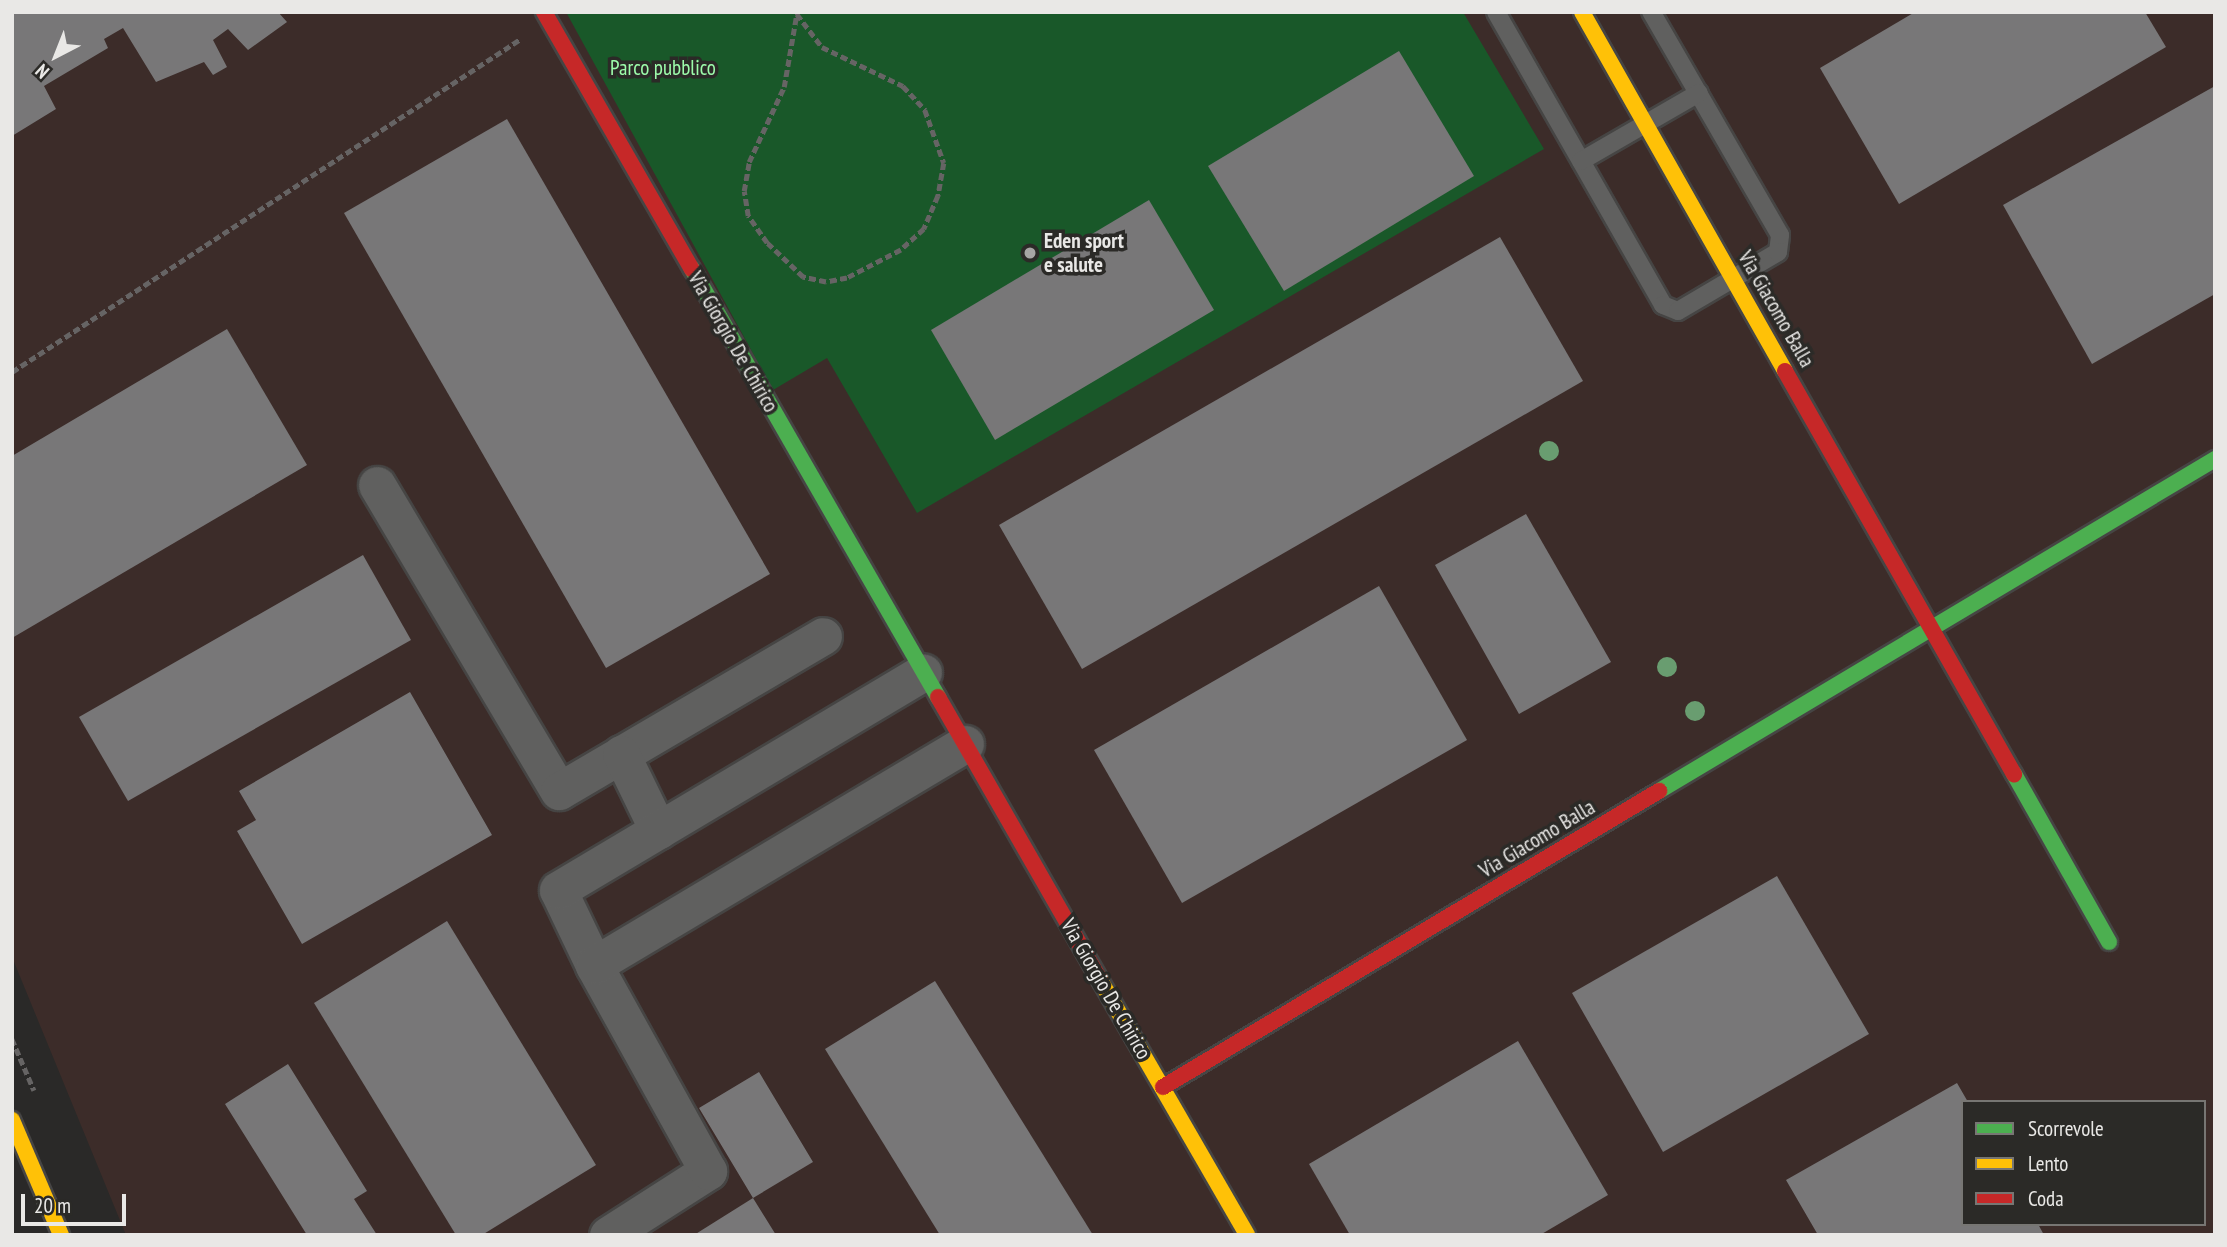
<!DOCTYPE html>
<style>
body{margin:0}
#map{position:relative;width:2227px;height:1247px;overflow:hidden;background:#2a2928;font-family:"PT Sans Narrow",sans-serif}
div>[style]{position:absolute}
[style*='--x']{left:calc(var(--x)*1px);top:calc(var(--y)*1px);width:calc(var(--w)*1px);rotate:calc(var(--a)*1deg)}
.industrial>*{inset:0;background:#3c2c29}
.green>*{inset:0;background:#195829}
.building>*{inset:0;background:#787778}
.path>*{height:4.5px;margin-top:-2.25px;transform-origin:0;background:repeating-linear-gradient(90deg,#666464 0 7px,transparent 0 10.5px)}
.roads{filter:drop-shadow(2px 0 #464544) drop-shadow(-2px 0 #464544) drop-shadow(0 2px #464544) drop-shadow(0 -2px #464544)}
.lane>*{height:18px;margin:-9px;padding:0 9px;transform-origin:9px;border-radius:9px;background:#60605f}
.street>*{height:37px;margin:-18.5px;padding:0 18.5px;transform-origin:18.5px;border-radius:18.5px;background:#60605f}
.fast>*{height:16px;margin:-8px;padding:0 8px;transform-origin:8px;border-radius:8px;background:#4caf50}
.slow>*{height:16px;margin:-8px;padding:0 8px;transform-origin:8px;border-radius:8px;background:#ffc107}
.jam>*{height:16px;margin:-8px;padding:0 8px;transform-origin:8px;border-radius:8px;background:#c62828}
.trees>*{width:20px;height:20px;margin:-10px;border-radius:50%;background:#699d70}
.dots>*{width:19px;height:19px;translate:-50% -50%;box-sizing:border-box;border:4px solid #2b2a27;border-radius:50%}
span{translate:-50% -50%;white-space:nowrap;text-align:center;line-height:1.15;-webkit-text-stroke:7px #2b2a27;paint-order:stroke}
.park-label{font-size:21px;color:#9dfcab}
.poi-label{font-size:21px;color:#e9e8e6;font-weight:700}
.left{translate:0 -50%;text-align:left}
.street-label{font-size:21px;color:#e9e8e6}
.frame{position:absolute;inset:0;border:14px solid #e9e8e6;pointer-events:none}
.legend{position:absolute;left:1961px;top:1100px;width:245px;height:126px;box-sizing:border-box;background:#2b2a27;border:2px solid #777673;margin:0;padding:9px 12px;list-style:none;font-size:21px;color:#e9e8e6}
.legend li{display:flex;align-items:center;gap:14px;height:35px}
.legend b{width:35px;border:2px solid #777673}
.north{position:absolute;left:21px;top:21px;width:70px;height:70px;-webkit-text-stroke:5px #2b2a27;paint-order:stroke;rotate:222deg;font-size:19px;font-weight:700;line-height:28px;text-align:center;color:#e9e8e6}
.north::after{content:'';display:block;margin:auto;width:24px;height:32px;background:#e9e8e6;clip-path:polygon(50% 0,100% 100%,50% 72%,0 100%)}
.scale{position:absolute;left:21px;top:1194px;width:105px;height:32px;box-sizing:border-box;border:4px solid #e9e8e6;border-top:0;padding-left:9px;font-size:21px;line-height:24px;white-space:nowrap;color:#e9e8e6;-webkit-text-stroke:5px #2b2a27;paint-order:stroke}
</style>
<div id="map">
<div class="industrial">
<i style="clip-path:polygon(evenodd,12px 12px,2215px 12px,2215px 1235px,126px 1235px,12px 957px,12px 12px,1963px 1102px,2204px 1102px,2204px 1224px,1963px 1224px,1963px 1102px)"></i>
</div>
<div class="green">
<i style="clip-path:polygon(566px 12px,1463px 12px,1544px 149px,917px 513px,827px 358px,773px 390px)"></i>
</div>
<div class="building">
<i style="clip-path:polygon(12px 12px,278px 12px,287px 22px,248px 50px,228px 29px,213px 40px,227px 67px,213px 75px,204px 62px,156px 82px,123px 28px,104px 39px,108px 48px,44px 86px,56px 109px,12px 136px)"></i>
<i style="clip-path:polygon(1915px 12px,2145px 12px,2166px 47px,1899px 204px,1820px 68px)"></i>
<i style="clip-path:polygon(1399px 51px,1474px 176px,1284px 291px,1208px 166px)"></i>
<i style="clip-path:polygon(2215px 86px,2215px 294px,2092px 364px,2003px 205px)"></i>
<i style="clip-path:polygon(507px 119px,770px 574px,606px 668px,344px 213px)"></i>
<i style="clip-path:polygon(1149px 200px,1214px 310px,995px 440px,931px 330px)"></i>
<i style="clip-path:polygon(1500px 237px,1583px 381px,1082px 669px,999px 525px)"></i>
<i style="clip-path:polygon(227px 329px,307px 465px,12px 638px,12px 456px)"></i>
<i style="clip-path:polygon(1526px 514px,1611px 662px,1519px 714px,1435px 565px)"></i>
<i style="clip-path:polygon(363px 555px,411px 640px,128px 801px,79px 717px)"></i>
<i style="clip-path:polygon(1379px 586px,1467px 740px,1182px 903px,1094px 750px)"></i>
<i style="clip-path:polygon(410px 692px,492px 835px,302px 944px,237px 831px,256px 820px,239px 791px)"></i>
<i style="clip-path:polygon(1777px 876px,1869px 1034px,1663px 1152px,1572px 993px)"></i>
<i style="clip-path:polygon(447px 921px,596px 1165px,482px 1235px,456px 1235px,314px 1003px)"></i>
<i style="clip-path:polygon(935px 981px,1093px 1235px,940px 1235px,825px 1049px)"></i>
<i style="clip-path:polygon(1518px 1041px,1608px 1195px,1540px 1235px,1350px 1235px,1309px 1164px)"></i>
<i style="clip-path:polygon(288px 1064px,367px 1191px,354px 1199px,377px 1235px,307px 1235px,225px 1104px)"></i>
<i style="clip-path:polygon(759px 1072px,813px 1162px,753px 1198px,776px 1235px,694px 1235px,753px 1198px,699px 1108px)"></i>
<i style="clip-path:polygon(1957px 1083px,1968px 1102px,1963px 1102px,1963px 1224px,2038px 1224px,2044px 1235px,1818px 1235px,1786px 1180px)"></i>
</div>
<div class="path">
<i style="--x:797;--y:14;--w:41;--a:52.9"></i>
<i style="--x:822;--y:47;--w:90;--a:25.7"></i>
<i style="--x:903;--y:86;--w:33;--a:47"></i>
<i style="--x:925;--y:110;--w:56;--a:70.3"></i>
<i style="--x:944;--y:163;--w:34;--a:100"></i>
<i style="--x:938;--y:196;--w:36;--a:113"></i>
<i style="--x:924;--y:229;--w:31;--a:138"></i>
<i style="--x:901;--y:250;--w:61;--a:152.6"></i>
<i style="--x:847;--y:278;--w:21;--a:169"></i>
<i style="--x:826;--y:282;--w:24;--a:-168"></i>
<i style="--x:803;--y:277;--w:50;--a:-136.6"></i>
<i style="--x:767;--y:243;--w:33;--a:-125"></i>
<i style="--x:748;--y:216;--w:25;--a:-99"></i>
<i style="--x:744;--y:191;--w:29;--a:-80"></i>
<i style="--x:749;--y:162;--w:83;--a:-65"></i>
<i style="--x:784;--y:87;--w:76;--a:-80.2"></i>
<i style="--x:12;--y:372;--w:606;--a:-33.22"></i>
<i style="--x:12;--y:1039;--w:56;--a:66.7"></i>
</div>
<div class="roads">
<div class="lane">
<i style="--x:1496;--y:12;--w:337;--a:60.3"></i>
<i style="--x:1663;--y:305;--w:16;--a:22"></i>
<i style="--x:1678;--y:311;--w:116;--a:-30.5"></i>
<i style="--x:1778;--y:252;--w:17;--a:-83"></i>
<i style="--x:1780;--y:235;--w:258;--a:-120"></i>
<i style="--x:1581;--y:161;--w:136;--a:-30"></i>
</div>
<div class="street">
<i style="--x:377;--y:485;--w:356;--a:59.3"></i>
<i style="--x:559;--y:791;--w:306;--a:-30.4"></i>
<i style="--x:621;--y:754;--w:85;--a:64"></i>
<i style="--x:594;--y:965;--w:83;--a:-115.6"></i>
<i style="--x:558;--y:890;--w:425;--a:-30.8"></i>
<i style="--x:608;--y:1235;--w:119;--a:-32.6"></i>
<i style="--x:708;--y:1171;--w:235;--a:-119"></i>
<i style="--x:594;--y:965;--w:432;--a:-30.8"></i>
</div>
<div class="fast">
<i style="--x:692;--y:269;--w:494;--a:60.1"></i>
<i style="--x:2014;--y:774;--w:193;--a:60.5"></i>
<i style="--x:1659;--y:791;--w:648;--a:-30.84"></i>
</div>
<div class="slow">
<i style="--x:1582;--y:12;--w:412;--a:60.5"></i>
<i style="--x:1100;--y:980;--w:294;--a:60"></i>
<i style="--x:12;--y:1120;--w:125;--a:66.9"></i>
</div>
<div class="jam">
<i style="--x:544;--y:12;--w:297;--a:60.1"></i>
<i style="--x:1785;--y:371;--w:464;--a:60.4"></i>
<i style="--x:938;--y:697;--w:326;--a:60.2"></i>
<i style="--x:1163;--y:1087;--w:578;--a:-30.83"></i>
</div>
</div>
<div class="trees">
<i style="left:1549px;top:451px"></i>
<i style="left:1667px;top:667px"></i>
<i style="left:1695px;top:711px"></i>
</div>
<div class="dots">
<i style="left:1030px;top:253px;background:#a6a5a4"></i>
</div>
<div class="park-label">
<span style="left:663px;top:68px">Parco pubblico</span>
</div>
<div class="poi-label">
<span class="left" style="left:1044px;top:253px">Eden sport<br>e salute</span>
</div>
<div class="street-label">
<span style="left:1776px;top:309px;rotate:60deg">Via Giacomo Balla</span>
<span style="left:733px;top:342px;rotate:60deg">Via Giorgio De Chirico</span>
<span style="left:1537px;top:839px;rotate:-31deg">Via Giacomo Balla</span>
<span style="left:1106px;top:989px;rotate:60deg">Via Giorgio De Chirico</span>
</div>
<div class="frame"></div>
<ul class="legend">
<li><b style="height:9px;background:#4caf50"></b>Scorrevole</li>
<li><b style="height:9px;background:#ffc107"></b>Lento</li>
<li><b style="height:9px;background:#c62828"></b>Coda</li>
</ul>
<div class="north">N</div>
<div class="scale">20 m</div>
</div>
